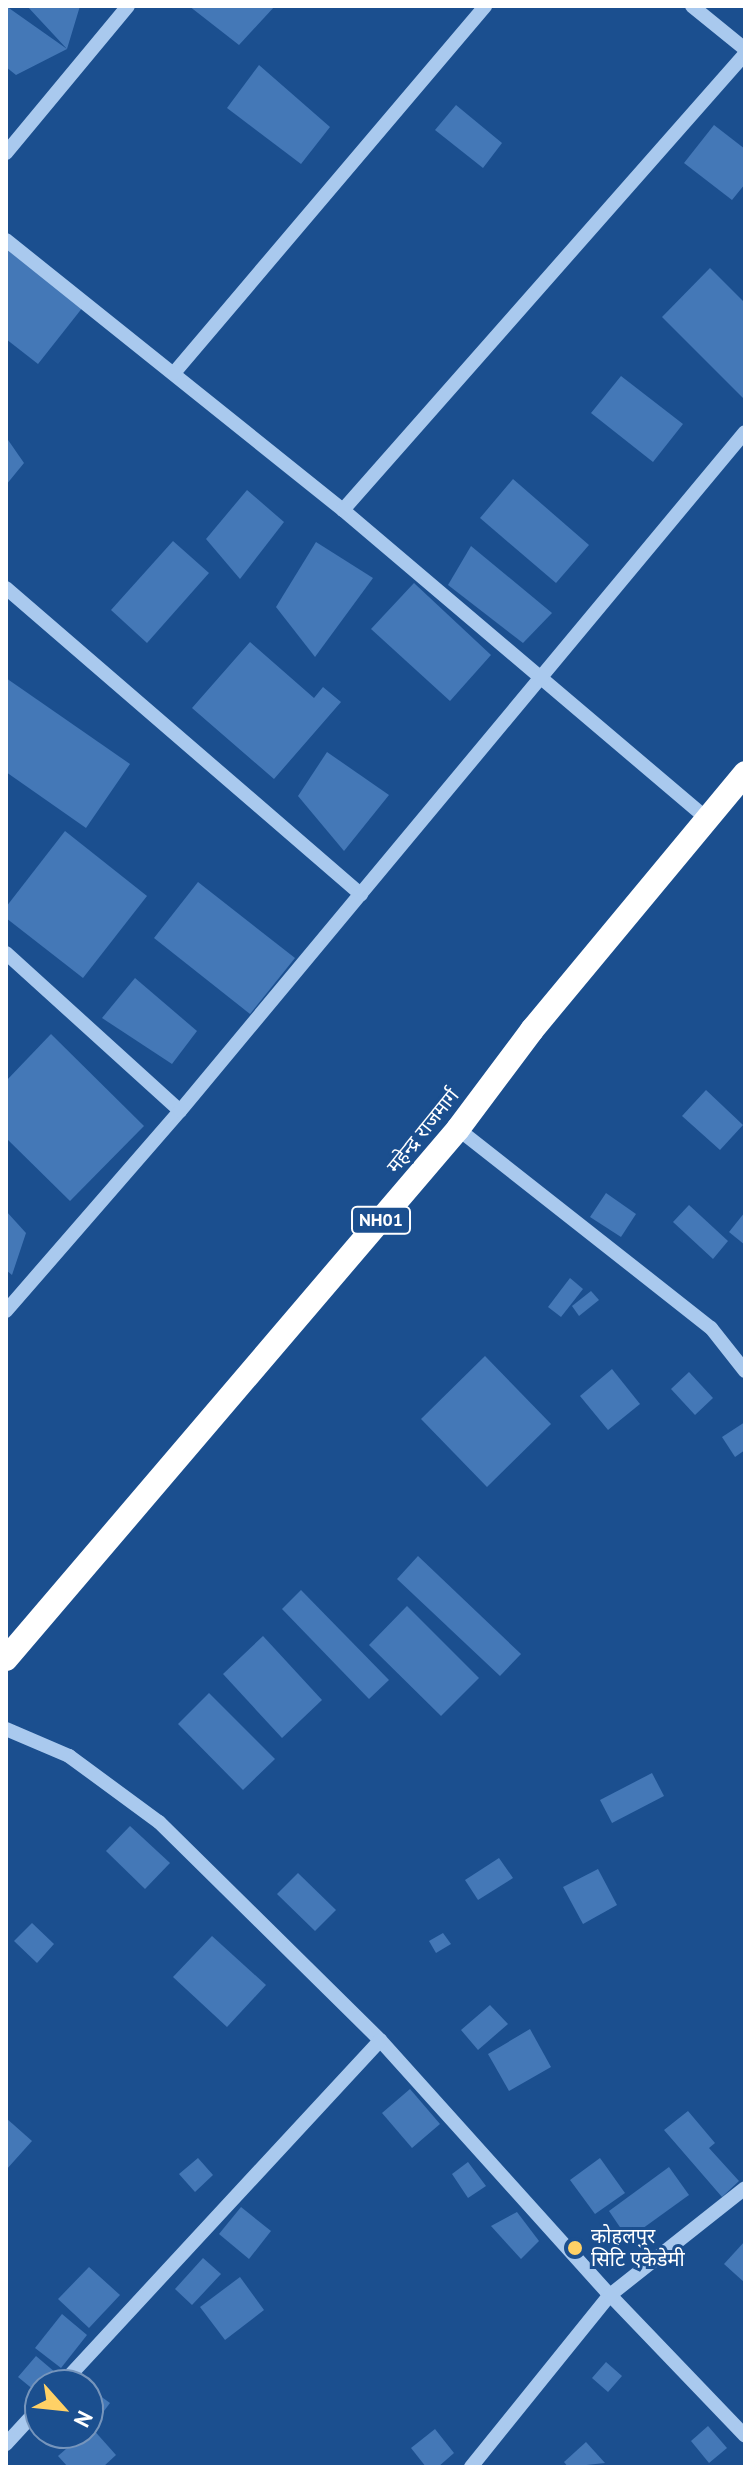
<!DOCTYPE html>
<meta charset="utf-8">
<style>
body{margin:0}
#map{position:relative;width:751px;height:2473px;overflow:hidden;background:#1b4f8f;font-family:"PT Sans","Noto Sans Devanagari",sans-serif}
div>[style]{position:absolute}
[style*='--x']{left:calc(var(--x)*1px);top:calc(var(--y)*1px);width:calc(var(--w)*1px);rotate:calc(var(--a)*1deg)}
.building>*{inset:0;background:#4478b7}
.minor>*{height:14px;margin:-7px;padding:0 7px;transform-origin:7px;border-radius:7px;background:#a9c9ee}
.highway>*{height:24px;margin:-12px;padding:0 12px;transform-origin:12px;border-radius:12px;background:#fff}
.dots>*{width:22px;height:22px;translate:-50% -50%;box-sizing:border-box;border:4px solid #1b4f8f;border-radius:50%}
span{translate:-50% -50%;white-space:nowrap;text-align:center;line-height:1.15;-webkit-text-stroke:6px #1b4f8f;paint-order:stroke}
.shield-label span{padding:2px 6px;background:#1b4f8f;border:2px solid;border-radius:6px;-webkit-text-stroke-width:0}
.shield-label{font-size:18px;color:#fff;font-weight:700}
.street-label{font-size:20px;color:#fff}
.poi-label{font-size:20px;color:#fff}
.left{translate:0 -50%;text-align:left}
.frame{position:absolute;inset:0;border:8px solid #fff;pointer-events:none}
.north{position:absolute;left:24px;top:2369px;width:80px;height:80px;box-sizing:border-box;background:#1b4f8f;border:2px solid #7695bc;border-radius:50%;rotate:117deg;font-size:22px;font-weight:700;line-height:32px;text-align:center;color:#fff}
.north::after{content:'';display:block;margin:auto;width:28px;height:36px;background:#ffd166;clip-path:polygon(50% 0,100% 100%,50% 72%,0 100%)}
</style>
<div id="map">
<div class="building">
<i style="clip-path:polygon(6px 6px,67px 49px,27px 6px,80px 6px,67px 49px,16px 75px,6px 67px)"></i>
<i style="clip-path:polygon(189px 6px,275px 6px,239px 45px)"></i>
<i style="clip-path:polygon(259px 65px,330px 127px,301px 164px,227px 108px)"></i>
<i style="clip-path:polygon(456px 105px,502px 143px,483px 168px,435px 130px)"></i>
<i style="clip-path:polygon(714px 125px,745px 149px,745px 184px,732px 200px,684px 163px)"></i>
<i style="clip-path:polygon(6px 247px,83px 307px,38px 364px,6px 339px)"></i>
<i style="clip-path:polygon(710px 268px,745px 303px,745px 400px,662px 317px)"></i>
<i style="clip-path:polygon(621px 376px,683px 424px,653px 462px,591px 413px)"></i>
<i style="clip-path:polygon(6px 437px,24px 463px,6px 485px)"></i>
<i style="clip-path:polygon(513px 479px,589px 545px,556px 583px,480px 518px)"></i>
<i style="clip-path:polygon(247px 490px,284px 522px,240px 579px,206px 539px)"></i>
<i style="clip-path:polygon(173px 541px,209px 573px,147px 643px,111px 610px)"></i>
<i style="clip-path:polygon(316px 542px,373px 578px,315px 657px,276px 607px)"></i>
<i style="clip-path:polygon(471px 546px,552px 613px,523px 643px,448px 585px)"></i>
<i style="clip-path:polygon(414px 583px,491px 655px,450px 701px,371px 629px)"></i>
<i style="clip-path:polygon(250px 642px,314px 698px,323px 687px,341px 702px,274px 779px,192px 708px)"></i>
<i style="clip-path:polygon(6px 678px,130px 764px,86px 828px,6px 772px)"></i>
<i style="clip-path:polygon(327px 752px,389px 795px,344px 851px,298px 796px)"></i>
<i style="clip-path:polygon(65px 831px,147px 896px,83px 978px,6px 918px,6px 907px)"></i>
<i style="clip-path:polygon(198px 882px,295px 958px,250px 1014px,154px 938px)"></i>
<i style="clip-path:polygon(135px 978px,197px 1031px,172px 1064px,102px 1018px)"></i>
<i style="clip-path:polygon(51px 1034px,144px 1126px,70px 1201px,6px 1138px,6px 1081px)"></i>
<i style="clip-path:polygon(706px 1090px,743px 1125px,720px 1150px,682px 1116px)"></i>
<i style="clip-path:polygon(606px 1193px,636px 1214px,621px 1237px,590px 1217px)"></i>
<i style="clip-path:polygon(689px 1205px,728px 1241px,713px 1259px,673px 1222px)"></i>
<i style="clip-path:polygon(6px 1211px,26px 1233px,12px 1275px,6px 1270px)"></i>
<i style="clip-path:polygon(745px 1212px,745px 1245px,729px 1232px)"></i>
<i style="clip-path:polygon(570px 1278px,583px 1289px,561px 1317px,548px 1307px)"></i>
<i style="clip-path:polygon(591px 1291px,599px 1300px,579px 1316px,572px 1306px)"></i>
<i style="clip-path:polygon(485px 1356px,551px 1424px,487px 1487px,421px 1419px)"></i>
<i style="clip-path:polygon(612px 1369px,640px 1404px,608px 1430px,580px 1396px)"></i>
<i style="clip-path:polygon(689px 1372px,713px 1398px,695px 1415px,671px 1389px)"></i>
<i style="clip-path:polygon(745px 1422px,745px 1450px,735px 1457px,722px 1437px)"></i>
<i style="clip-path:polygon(418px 1556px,521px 1654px,500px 1676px,397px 1579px)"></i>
<i style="clip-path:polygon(301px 1590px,389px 1680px,369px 1699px,282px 1609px)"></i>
<i style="clip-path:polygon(407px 1606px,479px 1678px,441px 1716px,369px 1645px)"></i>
<i style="clip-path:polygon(263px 1636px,322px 1700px,282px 1738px,223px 1674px)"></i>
<i style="clip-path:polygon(209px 1693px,275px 1759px,243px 1790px,178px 1724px)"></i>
<i style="clip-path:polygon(652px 1773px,664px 1796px,612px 1823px,600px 1800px)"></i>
<i style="clip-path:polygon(130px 1826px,170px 1863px,145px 1889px,106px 1851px)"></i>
<i style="clip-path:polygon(499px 1858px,513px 1878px,478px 1900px,465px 1880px)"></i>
<i style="clip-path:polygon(598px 1869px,617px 1905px,583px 1924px,563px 1887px)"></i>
<i style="clip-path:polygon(298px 1873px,336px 1910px,315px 1931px,277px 1894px)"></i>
<i style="clip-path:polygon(32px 1923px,54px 1944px,37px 1963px,14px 1941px)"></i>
<i style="clip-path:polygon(443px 1933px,451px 1944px,436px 1953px,429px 1941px)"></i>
<i style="clip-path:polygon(212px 1936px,266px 1985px,227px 2027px,173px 1977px)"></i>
<i style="clip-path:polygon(490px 2005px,508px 2024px,478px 2050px,461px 2030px)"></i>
<i style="clip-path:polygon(530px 2029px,551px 2067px,509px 2091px,488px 2054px)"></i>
<i style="clip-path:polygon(410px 2089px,440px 2124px,412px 2148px,382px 2113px)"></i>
<i style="clip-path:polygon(688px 2111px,715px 2143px,709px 2148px,739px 2181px,722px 2197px,664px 2130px)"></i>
<i style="clip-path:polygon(6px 2118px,32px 2141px,6px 2170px)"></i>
<i style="clip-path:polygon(198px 2158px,213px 2175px,195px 2192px,179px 2174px)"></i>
<i style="clip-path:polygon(600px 2158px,625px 2193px,595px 2214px,570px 2180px)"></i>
<i style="clip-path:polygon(468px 2162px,486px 2186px,468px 2198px,452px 2174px)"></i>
<i style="clip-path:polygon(669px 2167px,689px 2195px,628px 2239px,609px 2211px)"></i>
<i style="clip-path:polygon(241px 2207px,271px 2231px,249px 2259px,219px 2234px)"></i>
<i style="clip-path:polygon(517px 2212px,539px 2241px,521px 2259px,491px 2226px)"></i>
<i style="clip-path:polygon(745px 2241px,745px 2283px,724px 2264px)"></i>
<i style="clip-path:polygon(203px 2258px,221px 2274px,192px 2305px,175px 2289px)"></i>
<i style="clip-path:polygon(89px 2267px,120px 2295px,89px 2328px,58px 2299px)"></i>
<i style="clip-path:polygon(240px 2277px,264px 2310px,225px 2340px,200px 2307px)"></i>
<i style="clip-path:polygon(62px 2314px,87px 2335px,61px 2368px,35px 2348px)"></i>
<i style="clip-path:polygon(36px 2356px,56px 2373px,40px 2385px,40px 2395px,18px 2377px)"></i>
<i style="clip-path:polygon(606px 2362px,622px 2376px,608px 2392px,592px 2378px)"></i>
<i style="clip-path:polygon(92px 2390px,110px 2403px,95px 2423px,88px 2418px)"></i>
<i style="clip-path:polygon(708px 2426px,727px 2448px,709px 2463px,691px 2441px)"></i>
<i style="clip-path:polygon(91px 2427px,116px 2455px,103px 2467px,68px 2467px,58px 2456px)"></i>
<i style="clip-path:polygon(435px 2429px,454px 2453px,438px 2467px,426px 2467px,411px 2448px)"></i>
<i style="clip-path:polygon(586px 2442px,605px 2463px,568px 2467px,564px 2462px)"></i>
</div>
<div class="minor">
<i style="--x:692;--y:6;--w:68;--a:39.1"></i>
<i style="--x:6;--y:153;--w:191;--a:-50.3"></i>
<i style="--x:6;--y:240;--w:432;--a:38.7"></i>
<i style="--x:343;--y:510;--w:481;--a:40.3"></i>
<i style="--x:174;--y:373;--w:481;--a:-49.7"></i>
<i style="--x:343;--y:510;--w:608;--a:-48.6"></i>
<i style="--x:6;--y:588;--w:469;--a:40.8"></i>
<i style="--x:6;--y:953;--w:235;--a:42.2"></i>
<i style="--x:458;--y:1129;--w:322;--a:38.2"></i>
<i style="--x:711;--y:1328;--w:55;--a:51.7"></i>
<i style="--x:6;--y:1311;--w:265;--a:-49"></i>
<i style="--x:180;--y:1111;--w:883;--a:-50.24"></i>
<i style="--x:6;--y:1729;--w:69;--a:23.2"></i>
<i style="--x:69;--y:1756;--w:112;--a:36.3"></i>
<i style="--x:159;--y:1822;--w:310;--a:44.6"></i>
<i style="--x:380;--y:2040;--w:343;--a:48"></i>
<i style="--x:610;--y:2295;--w:195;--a:46.2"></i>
<i style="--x:61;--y:2385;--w:470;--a:-47.2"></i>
<i style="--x:6;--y:2444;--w:50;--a:-47.4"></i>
<i style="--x:471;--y:2467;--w:221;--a:-51.1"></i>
<i style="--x:610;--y:2295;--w:172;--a:-38.4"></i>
</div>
<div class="highway">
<i style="--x:6;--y:1659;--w:697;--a:-49.54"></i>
<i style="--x:458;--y:1129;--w:124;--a:-53.2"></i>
<i style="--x:532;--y:1030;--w:334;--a:-50.3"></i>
</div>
<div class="dots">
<i style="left:575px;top:2248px;background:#ffd166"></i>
</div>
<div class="shield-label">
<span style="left:381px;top:1220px">NH01</span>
</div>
<div class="street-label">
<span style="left:423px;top:1131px;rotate:-51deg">महेन्द्र राजमार्ग</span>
</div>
<div class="poi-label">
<span class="left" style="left:591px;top:2248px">कोहलपुर<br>सिटि एकेडेमी</span>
</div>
<div class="frame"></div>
<div class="north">N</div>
</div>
